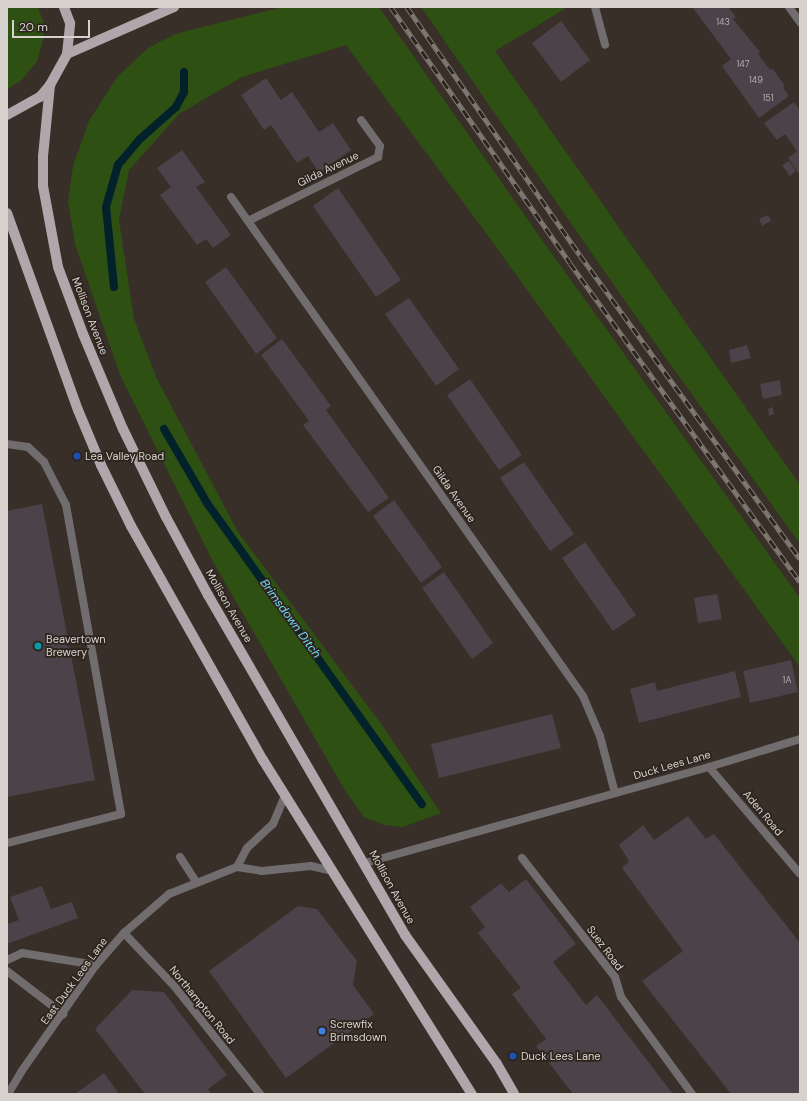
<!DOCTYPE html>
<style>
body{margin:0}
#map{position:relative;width:807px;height:1101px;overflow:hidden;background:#372f28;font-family:"DM Sans",sans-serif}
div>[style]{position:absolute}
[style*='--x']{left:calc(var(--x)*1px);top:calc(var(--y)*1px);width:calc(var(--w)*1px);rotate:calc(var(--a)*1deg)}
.green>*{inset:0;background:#2e5012}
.stream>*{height:8px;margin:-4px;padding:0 4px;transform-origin:4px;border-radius:4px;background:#01222a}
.building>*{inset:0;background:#4c4249}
.service>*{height:8px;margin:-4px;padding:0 4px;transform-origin:4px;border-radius:4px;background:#716c6e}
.minor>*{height:8px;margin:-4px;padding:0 4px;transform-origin:4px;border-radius:4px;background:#716c6e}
.tertiary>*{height:8px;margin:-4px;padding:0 4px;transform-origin:4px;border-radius:4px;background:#716c6e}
.primary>*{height:10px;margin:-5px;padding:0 5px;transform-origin:5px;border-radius:5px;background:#b1a6ab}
.rail>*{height:4.5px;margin-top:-2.25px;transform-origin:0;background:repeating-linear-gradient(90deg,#2d251e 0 9px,#817a74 0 18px);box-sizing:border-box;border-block:1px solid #817a74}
.dots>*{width:11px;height:11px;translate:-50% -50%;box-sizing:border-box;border:2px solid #2d251e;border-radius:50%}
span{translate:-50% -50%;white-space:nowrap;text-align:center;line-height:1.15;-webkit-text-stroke:3.5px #2d251e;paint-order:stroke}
.number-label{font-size:9px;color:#b4aeac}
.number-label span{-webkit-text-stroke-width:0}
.street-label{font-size:11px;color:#d7d2cd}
.poi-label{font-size:11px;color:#d7d2cd}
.left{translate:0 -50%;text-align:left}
.water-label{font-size:12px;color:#71dbf8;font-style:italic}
.frame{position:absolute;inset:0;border:8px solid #d7d2cd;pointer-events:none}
.scale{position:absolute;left:12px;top:20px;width:78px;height:18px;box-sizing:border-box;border:2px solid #d7d2cd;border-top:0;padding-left:5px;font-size:12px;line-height:14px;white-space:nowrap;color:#d7d2cd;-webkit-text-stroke:3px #2d251e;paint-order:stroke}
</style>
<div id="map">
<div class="green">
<i style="clip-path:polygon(7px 7px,38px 7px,43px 21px,44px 37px,37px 61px,22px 80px,7px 89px)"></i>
<i style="clip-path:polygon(283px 7px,379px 7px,542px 240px,800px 598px,800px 667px,483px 229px,346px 45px,242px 77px,179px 114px,129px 170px,119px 220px,134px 319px,156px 377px,238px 532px,384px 728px,441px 813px,403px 827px,384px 825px,364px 817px,346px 792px,212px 560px,120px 375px,75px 244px,68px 201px,73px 166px,89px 121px,117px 77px,148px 48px,175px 34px)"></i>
<i style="clip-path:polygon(421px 7px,568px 7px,495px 51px,800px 485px,800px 544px,634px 314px)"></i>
</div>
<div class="stream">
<i style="--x:114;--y:287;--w:80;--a:-95.7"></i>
<i style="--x:106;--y:207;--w:44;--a:-74.1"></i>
<i style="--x:118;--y:165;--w:34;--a:-50"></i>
<i style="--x:140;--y:139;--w:48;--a:-41.6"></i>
<i style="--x:176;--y:107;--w:17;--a:-62"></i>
<i style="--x:184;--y:92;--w:20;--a:-90"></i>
<i style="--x:164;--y:429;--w:86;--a:59.8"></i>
<i style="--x:207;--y:503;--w:370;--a:54.5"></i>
</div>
<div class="building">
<i style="clip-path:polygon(728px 7px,736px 17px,733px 19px,760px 52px,758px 54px,770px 70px,772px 68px,785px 86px,783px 88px,789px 96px,759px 118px,722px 66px,731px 59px,693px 8px)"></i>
<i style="clip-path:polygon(561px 21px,590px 60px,561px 82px,532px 43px)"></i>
<i style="clip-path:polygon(266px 78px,281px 100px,292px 92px,319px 132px,333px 123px,351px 150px,319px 173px,308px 156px,297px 163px,271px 125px,264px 130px,241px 95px)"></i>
<i style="clip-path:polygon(794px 102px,800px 110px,800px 175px,788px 158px,797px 151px,785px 134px,777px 140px,764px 123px)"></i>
<i style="clip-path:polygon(182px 150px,205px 182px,196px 187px,231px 235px,213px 248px,206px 239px,197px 245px,160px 195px,171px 187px,157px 168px)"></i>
<i style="clip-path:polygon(789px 161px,796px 171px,790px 176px,782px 165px)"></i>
<i style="clip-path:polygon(338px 188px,401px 280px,376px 297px,313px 206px)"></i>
<i style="clip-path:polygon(768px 215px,771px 221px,762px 226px,759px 219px)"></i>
<i style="clip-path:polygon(226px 267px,277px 338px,256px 354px,205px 282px)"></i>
<i style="clip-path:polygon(409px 298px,459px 369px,436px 386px,385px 314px)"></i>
<i style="clip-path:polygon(282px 339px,331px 406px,326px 410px,389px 498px,368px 512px,303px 425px,309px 421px,261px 355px)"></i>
<i style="clip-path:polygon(747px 345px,751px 358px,731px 363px,729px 350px)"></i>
<i style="clip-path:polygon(470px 379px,522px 455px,499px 470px,447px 395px)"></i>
<i style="clip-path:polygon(780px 380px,782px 395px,763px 399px,760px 384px)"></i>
<i style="clip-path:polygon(773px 407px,774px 414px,769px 416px,768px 409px)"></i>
<i style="clip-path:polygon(524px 462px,574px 534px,550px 551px,500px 478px)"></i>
<i style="clip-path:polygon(394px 500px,442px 567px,421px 583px,373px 516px)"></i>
<i style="clip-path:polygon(42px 504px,95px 780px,7px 797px,7px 511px)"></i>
<i style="clip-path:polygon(585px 542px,636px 615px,613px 631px,562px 558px)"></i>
<i style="clip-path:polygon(444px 572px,493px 643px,472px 659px,422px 588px)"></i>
<i style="clip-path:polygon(717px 594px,722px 619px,698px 623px,694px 598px)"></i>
<i style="clip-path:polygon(791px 660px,798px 692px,750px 703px,743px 671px)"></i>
<i style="clip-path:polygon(735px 671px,741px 697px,639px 723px,630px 689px,655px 682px,657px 691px)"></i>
<i style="clip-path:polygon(552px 714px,561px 748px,439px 778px,431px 744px)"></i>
<i style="clip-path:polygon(688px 816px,706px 839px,714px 834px,800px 943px,800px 1094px,731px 1094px,642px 981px,683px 951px,622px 868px,629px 861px,619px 845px,643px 825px,654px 840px)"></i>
<i style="clip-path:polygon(526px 879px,576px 944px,553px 962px,586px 1005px,597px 995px,673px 1094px,573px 1094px,536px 1046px,546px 1039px,512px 994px,521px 988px,478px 933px,485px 927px,470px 907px,501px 883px,509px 892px)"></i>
<i style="clip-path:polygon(42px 886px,51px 909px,72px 902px,78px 918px,7px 944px,7px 924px,19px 920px,10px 897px)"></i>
<i style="clip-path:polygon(298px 906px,317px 909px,357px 961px,353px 985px,374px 1014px,286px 1078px,209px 971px)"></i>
<i style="clip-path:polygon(132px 990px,164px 992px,227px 1075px,208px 1089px,211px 1094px,145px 1094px,95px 1029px)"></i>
<i style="clip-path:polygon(104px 1073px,119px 1094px,75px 1094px)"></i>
</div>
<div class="service">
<i style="--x:595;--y:7;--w:39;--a:75"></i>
<i style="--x:248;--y:221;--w:145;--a:-26.2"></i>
<i style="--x:378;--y:157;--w:11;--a:-80"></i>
<i style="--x:380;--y:146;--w:32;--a:-126"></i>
<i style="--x:7;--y:444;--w:21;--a:8"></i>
<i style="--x:28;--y:447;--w:22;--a:43"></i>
<i style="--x:44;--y:462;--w:48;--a:62.9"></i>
<i style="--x:66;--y:505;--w:314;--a:79.9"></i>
<i style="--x:121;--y:814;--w:118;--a:165.7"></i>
<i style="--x:180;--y:857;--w:30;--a:57"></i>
<i style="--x:7;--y:960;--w:17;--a:-25"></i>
<i style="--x:22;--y:953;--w:75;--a:9.2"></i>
<i style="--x:7;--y:971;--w:71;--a:37.5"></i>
</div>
<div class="minor">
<i style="--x:231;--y:197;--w:611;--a:54.8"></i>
<i style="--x:583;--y:696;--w:43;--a:67"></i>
<i style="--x:600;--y:736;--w:59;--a:75.3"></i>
<i style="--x:709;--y:767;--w:140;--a:49.6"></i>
<i style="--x:522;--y:858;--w:151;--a:52"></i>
<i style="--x:615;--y:977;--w:21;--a:73"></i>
<i style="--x:621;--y:997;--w:120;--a:53.8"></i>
<i style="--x:365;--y:863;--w:357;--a:-15.6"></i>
<i style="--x:709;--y:767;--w:95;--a:-17.1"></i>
<i style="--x:237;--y:867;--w:21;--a:-62"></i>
<i style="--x:247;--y:848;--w:35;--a:-43"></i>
<i style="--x:273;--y:824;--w:30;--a:-67"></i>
<i style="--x:124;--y:933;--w:74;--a:46.6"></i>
<i style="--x:175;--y:987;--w:137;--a:51.5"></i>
<i style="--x:8;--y:1094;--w:26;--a:-59"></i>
<i style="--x:21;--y:1072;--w:131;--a:-55"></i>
<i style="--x:96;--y:965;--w:43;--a:-48.8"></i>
<i style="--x:124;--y:933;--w:60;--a:-40.9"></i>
<i style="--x:169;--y:894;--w:73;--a:-21.7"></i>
<i style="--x:237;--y:867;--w:25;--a:9"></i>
<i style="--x:262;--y:871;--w:49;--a:-5.8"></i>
<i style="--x:311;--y:866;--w:18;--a:13"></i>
</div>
<div class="tertiary">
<i style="--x:789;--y:7;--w:19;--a:54"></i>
</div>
<div class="primary">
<i style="--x:67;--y:54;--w:117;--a:-23.7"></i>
<i style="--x:50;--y:85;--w:71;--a:95.6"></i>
<i style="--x:43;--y:156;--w:30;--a:90"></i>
<i style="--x:43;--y:186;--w:82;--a:79.5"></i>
<i style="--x:58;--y:267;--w:72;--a:69.5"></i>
<i style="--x:83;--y:334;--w:103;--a:67.2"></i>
<i style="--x:123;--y:429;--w:98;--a:64"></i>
<i style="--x:166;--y:517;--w:89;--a:61.7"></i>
<i style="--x:208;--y:595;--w:393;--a:59.9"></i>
<i style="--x:405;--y:935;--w:158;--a:54.5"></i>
<i style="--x:497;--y:1064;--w:34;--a:60"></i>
<i style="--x:7;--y:115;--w:38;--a:-29"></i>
<i style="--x:40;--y:97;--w:16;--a:-50"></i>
<i style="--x:50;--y:85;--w:35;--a:-61"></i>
<i style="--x:67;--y:54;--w:31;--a:-84"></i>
<i style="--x:70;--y:23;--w:17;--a:-111"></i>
<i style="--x:7;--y:213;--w:209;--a:70.2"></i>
<i style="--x:78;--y:410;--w:60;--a:67.3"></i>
<i style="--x:101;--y:465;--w:68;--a:63.8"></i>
<i style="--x:131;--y:526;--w:269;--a:60.6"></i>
<i style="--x:263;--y:760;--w:394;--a:58"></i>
</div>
<div class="rail">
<i style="--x:391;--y:7;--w:312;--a:55"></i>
<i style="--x:570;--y:263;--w:393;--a:54.2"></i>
<i style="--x:407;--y:7;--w:302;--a:55.1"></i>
<i style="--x:580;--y:255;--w:375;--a:54.1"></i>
</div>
<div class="dots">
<i style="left:77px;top:456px;background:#1a4fb4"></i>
<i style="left:38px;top:646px;background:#0f9aa8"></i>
<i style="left:322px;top:1031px;background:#3f7fe0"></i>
<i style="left:513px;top:1056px;background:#1a4fb4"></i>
</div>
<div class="number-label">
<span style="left:723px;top:22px">143</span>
<span style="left:743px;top:64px">147</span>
<span style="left:756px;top:80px">149</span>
<span style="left:768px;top:98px">151</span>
<span style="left:787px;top:680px">1A</span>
</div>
<div class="street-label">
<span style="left:328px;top:169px;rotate:-26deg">Gilda Avenue</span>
<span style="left:90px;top:316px;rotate:69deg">Mollison Avenue</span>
<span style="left:454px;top:494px;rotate:55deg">Gilda Avenue</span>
<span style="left:229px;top:606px;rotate:60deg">Mollison Avenue</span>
<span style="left:672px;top:765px;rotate:-16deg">Duck Lees Lane</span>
<span style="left:763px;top:813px;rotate:50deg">Aden Road</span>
<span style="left:392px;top:887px;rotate:61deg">Mollison Avenue</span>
<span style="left:605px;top:948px;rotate:53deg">Suez Road</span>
<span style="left:74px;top:981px;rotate:-54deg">East Duck Lees Lane</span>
<span style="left:202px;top:1005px;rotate:51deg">Northampton Road</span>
</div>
<div class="poi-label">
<span class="left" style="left:85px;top:456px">Lea Valley Road</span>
<span class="left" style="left:46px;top:646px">Beavertown<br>Brewery</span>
<span class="left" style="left:330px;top:1031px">Screwfix<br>Brimsdown</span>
<span class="left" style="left:521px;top:1056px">Duck Lees Lane</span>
</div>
<div class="water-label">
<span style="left:290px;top:619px;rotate:54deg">Brimsdown Ditch</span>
</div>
<div class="frame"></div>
<div class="scale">20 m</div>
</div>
